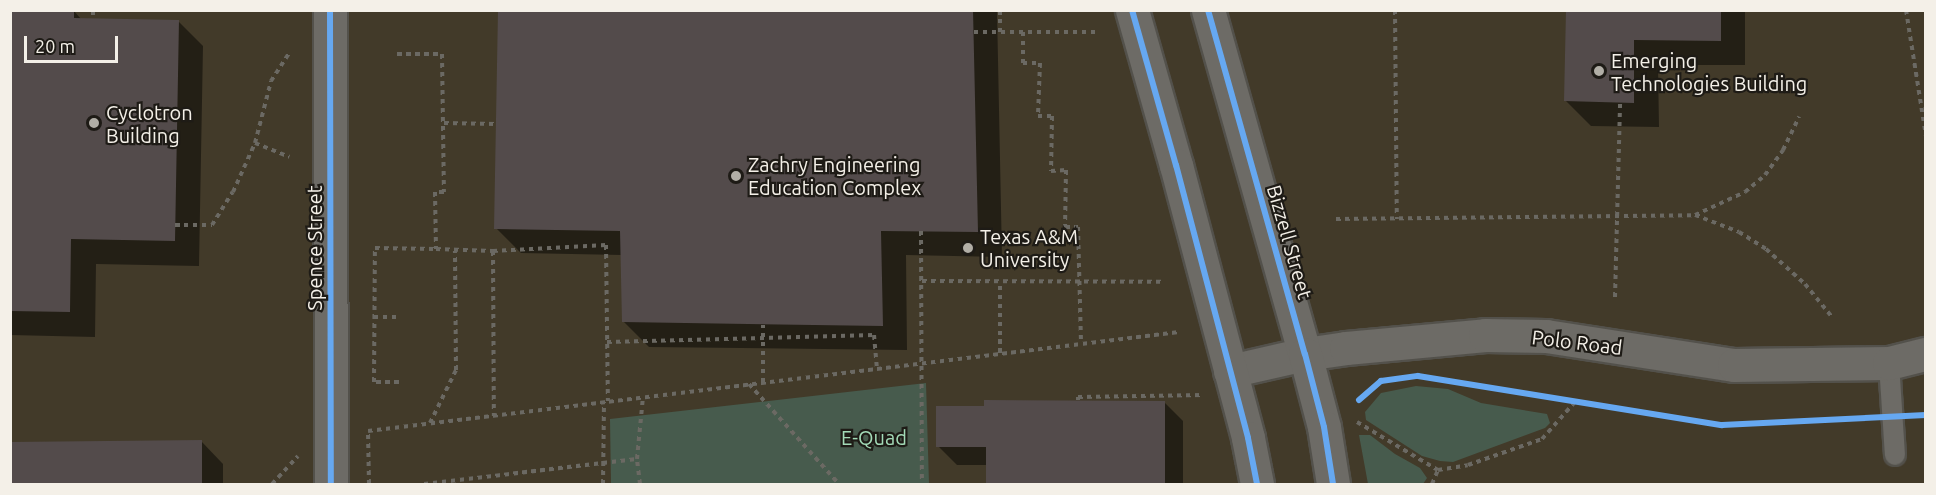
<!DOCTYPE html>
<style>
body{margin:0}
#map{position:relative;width:1936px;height:495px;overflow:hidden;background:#35322b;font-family:Ubuntu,sans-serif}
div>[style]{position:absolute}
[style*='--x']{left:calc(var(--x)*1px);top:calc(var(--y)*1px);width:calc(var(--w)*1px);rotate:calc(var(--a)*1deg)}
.built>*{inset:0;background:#423a29}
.green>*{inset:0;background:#475b4d}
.shadow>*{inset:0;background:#0007}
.building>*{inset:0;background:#534b4b}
.path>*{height:4px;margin-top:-2px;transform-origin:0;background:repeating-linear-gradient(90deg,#6b6963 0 4.5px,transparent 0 9px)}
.roads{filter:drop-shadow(2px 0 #53514b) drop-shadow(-2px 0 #53514b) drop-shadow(0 2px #53514b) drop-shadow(0 -2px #53514b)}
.service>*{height:20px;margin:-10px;padding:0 10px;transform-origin:10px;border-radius:10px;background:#6d6b66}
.minor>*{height:33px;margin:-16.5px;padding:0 16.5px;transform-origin:16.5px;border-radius:16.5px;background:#6d6b66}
.tertiary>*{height:33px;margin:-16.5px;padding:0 16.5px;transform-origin:16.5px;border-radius:16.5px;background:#6d6b66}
.cycleway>*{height:6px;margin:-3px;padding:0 3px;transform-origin:3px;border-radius:3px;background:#66a8f1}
.dots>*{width:16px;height:16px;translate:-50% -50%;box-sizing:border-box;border:3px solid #1e1b16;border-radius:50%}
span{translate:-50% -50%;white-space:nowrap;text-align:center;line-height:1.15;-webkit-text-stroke:4.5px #1e1b16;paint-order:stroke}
.poi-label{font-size:20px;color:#f4f0e8}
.left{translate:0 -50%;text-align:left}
.street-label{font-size:20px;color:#f4f0e8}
.park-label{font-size:20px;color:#a3dab7}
.frame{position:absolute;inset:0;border:12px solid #f4f0e8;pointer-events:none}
.scale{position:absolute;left:24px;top:36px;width:94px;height:27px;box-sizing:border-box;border:3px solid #f4f0e8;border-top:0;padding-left:8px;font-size:18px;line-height:21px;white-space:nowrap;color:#f4f0e8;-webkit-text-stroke:4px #1e1b16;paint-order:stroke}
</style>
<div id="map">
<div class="built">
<i style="clip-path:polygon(11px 11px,1925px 11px,1925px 484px,11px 484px)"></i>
</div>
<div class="green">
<i style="clip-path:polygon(926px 383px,929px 484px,611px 484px,610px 419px)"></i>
<i style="clip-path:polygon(1416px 386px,1448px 389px,1481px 403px,1547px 414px,1550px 423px,1545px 428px,1453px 462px,1440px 461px,1422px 456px,1366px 420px,1365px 412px,1381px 393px)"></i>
<i style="clip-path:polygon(1359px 435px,1370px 435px,1395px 454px,1420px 468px,1427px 478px,1423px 484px,1368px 484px)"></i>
</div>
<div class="shadow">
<i style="clip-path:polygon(10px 10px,74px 11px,81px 19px,178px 21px,203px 46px,199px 266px,96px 264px,95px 337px,10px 335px)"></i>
<i style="clip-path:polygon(499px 10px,997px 10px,1002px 257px,906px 255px,907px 350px,649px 347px,624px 322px,622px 255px,521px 253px,496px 228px)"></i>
<i style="clip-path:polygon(1567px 10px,1745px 10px,1745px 65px,1658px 65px,1659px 127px,1591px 126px,1566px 101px)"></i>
<i style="clip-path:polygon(1164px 402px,1183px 421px,1183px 484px,988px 484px,988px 465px,957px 465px,938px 446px)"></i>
<i style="clip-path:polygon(201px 441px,223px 464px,223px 484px,10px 484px,10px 444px)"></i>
</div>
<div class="building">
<i style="clip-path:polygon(10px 10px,74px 10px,74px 18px,179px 20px,175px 241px,71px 239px,70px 312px,10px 311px)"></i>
<i style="clip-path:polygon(498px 10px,973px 10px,978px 232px,881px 231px,883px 326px,622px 322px,620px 231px,494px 229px)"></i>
<i style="clip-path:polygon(1566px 10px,1721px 10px,1721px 41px,1634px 40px,1634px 103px,1564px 101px)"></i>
<i style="clip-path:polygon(984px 400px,1165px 401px,1165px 484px,986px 484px,986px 447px,936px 447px,936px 406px,984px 406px)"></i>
<i style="clip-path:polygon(202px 440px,202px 484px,10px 484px,10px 442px)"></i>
</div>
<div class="path">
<i style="--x:93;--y:10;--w:8;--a:90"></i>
<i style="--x:1000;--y:10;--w:22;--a:90"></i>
<i style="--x:1395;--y:10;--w:209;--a:89.5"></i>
<i style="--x:1906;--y:10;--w:128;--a:81"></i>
<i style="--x:974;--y:32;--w:123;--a:0"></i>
<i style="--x:1023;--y:32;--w:31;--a:90"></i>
<i style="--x:1023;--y:63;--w:17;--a:0"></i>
<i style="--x:1040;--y:63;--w:53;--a:92.2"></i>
<i style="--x:1038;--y:116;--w:14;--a:0"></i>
<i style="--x:1052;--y:116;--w:55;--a:91"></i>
<i style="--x:1051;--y:171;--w:15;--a:-4"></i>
<i style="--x:1066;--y:170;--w:57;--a:91"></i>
<i style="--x:1065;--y:227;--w:13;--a:0"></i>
<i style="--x:1078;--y:227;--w:115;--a:88.5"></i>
<i style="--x:397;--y:54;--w:45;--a:0"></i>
<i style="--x:442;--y:54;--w:138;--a:89.2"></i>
<i style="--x:444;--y:192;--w:9;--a:180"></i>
<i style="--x:435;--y:192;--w:57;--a:89"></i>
<i style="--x:436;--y:249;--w:57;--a:2"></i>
<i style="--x:493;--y:251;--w:165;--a:89.7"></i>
<i style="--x:444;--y:123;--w:52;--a:1.1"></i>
<i style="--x:255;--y:143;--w:37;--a:22"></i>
<i style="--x:1695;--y:215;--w:47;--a:21.1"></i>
<i style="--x:1739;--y:232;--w:32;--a:32"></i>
<i style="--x:1766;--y:249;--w:52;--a:41.9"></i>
<i style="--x:1805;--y:284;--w:43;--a:50.7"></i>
<i style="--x:1336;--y:219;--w:359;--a:-0.6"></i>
<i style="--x:1695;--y:215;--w:55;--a:-24.7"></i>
<i style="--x:1745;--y:192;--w:26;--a:-40"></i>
<i style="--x:1765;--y:175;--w:31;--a:-54"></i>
<i style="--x:1783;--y:150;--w:37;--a:-64"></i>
<i style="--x:175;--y:225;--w:37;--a:0"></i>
<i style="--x:212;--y:225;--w:39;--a:-58"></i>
<i style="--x:233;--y:192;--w:54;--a:-65.8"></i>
<i style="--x:255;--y:143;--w:64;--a:-75.5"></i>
<i style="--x:271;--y:81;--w:35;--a:-57"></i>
<i style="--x:921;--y:231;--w:253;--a:89.8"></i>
<i style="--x:493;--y:251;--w:113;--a:-3"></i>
<i style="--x:606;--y:245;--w:156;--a:89.3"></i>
<i style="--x:922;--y:281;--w:242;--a:0.2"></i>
<i style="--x:1615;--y:297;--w:195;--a:-88.5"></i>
<i style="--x:374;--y:317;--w:23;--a:0"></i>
<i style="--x:607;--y:342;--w:267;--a:-1.5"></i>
<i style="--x:874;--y:335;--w:32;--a:85"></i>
<i style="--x:1000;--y:353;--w:72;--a:-90"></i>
<i style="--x:399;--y:382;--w:25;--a:180"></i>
<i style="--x:374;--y:382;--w:134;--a:-89.6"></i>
<i style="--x:375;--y:248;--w:61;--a:0.9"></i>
<i style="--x:763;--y:382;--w:57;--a:-90"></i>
<i style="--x:749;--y:384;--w:135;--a:48"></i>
<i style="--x:1078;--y:400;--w:3;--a:-90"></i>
<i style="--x:1078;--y:397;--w:126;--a:-0.9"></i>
<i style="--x:1357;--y:422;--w:94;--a:30.7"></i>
<i style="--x:430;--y:423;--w:59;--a:-63.9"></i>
<i style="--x:456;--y:370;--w:119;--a:-90.5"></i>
<i style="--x:272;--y:484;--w:38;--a:-47"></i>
<i style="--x:369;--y:484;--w:53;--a:-91.1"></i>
<i style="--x:368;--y:431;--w:817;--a:-6.96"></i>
<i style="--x:424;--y:484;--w:214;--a:-6.7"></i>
<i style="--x:603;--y:484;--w:82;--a:-89.3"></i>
<i style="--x:640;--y:484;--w:25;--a:-97"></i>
<i style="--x:637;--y:459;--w:62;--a:-84.5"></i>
<i style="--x:1432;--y:484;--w:15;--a:-67"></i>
<i style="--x:1438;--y:470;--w:30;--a:-9"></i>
<i style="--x:1468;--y:465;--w:78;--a:-19.4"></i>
<i style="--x:1542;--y:439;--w:48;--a:-48.4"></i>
</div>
<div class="roads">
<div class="service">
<i style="--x:1889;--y:363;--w:92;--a:86.3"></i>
</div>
<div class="minor">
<i style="--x:330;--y:10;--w:474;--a:89.9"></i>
<i style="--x:1230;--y:371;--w:77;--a:-12.8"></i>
<i style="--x:1305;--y:354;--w:41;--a:-8.3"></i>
<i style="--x:1346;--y:348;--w:140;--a:-5.3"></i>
<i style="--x:1485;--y:335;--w:61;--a:0.9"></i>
<i style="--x:1546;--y:336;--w:190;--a:8.8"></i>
<i style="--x:1734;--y:365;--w:155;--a:-0.7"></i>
<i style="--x:1889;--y:363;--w:38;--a:-14"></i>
</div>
<div class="tertiary">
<i style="--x:1132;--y:10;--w:161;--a:74.2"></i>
<i style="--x:1176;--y:165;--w:282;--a:75.2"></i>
<i style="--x:1248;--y:438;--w:47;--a:78.9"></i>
<i style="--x:1208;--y:10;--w:357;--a:74.3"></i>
<i style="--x:1305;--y:354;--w:75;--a:75.4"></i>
<i style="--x:1324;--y:427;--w:58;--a:81"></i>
</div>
</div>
<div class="cycleway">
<i style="--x:330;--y:10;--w:474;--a:89.9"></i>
<i style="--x:1132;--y:10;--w:161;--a:74.2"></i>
<i style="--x:1176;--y:165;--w:282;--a:75.2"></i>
<i style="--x:1248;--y:438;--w:47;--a:78.9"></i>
<i style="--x:1208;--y:10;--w:357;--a:74.3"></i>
<i style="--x:1305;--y:354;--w:75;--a:75.4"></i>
<i style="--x:1324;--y:427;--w:58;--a:81"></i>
<i style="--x:1359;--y:400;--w:29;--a:-41"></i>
<i style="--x:1381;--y:381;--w:37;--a:-8"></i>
<i style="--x:1418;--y:376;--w:308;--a:9.2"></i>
<i style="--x:1722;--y:425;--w:204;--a:-2.8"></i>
</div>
<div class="dots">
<i style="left:1599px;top:71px;background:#b1aea6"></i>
<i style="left:94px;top:123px;background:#b1aea6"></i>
<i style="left:736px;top:176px;background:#b1aea6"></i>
<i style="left:968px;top:248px;background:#b1aea6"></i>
</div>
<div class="poi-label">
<span class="left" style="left:1611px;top:72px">Emerging<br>Technologies Building</span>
<span class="left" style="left:106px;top:124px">Cyclotron<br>Building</span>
<span class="left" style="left:748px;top:176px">Zachry Engineering<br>Education Complex</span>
<span class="left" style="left:980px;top:248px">Texas A&amp;M<br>University</span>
</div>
<div class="street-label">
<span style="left:1290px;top:242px;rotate:74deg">Bizzell Street</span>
<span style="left:314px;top:248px;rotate:-90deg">Spence Street</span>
<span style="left:1577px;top:342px;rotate:7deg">Polo Road</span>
</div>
<div class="park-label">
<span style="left:874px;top:437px">E-Quad</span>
</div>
<div class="frame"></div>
<div class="scale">20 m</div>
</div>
